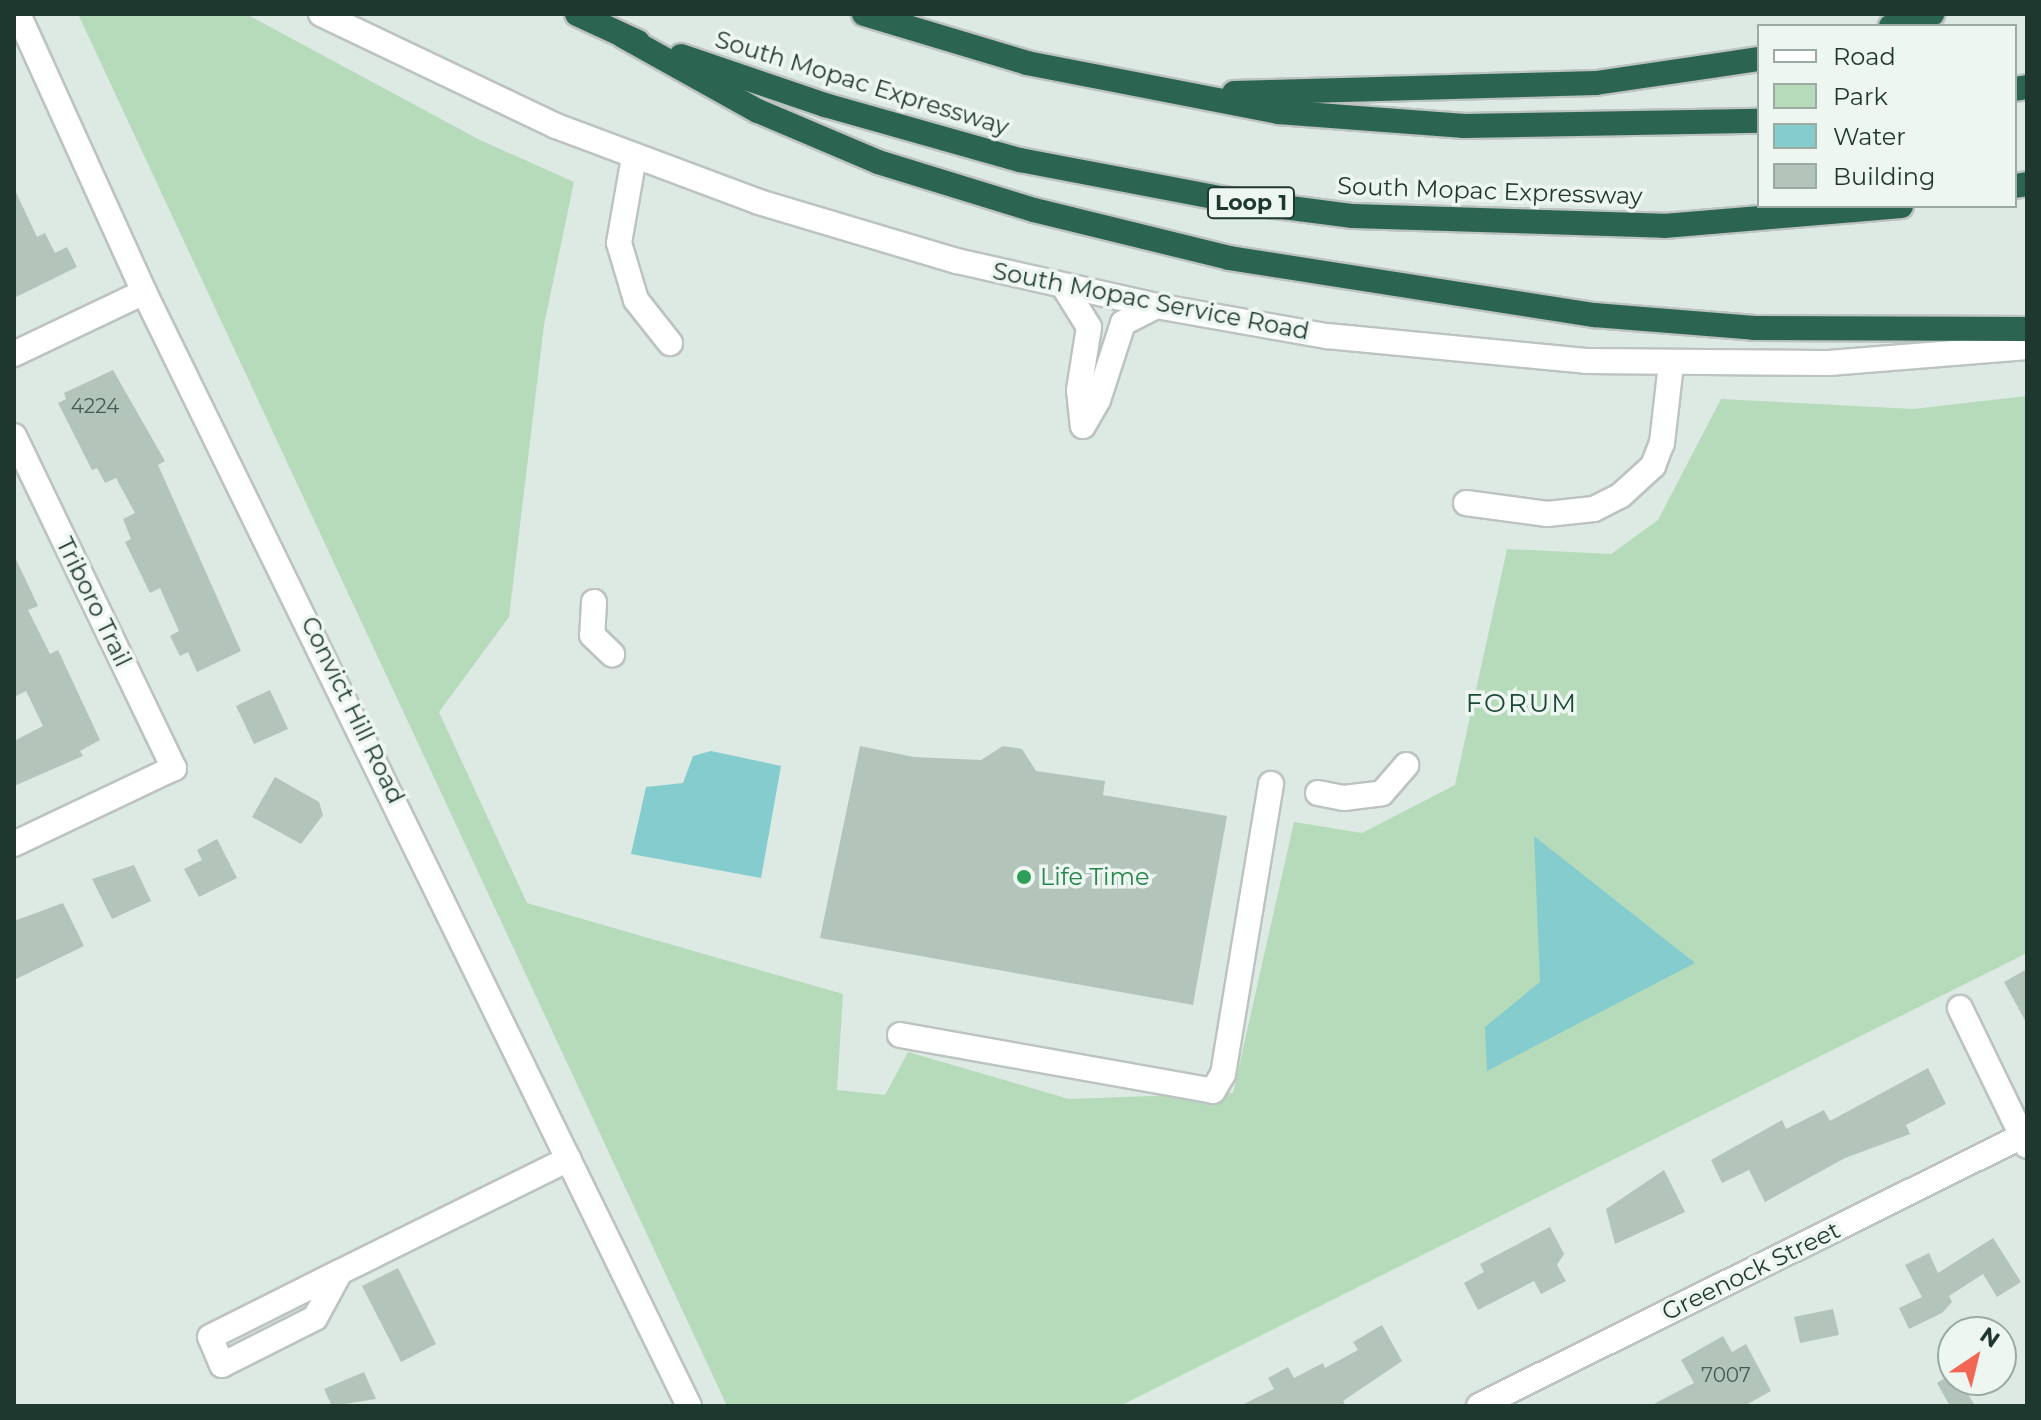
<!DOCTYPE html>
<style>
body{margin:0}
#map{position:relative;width:2041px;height:1420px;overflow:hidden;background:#dde9e3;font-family:Montserrat,sans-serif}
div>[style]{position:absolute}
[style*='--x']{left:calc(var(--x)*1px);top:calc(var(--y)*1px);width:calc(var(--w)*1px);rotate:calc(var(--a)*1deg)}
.green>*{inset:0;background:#b6dbbb}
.water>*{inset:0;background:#85cccf}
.building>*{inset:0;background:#b3c4bb}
.roads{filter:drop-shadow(2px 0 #bcc3c1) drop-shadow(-2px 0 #bcc3c1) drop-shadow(0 2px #bcc3c1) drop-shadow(0 -2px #bcc3c1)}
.minor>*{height:24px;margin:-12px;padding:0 12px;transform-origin:12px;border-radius:12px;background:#fff}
.highway>*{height:24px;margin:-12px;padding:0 12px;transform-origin:12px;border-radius:12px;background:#2c6452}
.dots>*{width:22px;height:22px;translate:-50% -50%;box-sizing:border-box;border:4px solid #eef6f1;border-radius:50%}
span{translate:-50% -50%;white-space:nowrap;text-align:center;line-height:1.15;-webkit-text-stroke:7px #eef6f1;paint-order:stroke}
.number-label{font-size:20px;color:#445b52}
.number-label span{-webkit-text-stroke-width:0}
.shield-label span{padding:2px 6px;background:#eef6f1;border:2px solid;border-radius:6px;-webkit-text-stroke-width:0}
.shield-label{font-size:22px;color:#1f382f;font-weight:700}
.street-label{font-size:24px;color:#1f382f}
.leisure-label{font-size:24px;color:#27864d}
.left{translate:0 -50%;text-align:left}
.neighbourhood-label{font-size:26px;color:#1c4a39;letter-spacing:2px}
.frame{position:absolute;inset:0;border:16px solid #1f382f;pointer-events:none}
.legend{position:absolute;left:1757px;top:24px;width:260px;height:184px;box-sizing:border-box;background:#eef6f1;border:2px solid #9baaa3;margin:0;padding:10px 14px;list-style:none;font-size:24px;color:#1f382f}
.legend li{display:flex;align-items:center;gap:16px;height:40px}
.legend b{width:40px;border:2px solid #9baaa3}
.north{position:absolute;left:1937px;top:1316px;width:80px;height:80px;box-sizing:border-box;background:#eef6f1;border:2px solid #9baaa3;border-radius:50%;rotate:35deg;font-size:22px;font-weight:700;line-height:32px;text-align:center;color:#1f382f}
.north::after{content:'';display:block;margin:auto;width:28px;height:36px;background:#f16754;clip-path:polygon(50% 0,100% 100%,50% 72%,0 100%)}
</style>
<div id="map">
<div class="green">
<i style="clip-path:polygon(78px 14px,246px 14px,480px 140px,574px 182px,544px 325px,509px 617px,439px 712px,527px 903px,843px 994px,837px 1090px,885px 1095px,908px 1052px,1069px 1099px,1233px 1093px,1294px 822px,1362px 833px,1455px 785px,1507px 549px,1611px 554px,1658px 520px,1721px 399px,1913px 409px,2027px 396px,2027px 953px,1120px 1406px,727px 1406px)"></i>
</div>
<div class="water">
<i style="clip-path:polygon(711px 751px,781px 766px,761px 878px,631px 854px,646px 787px,683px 783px,693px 756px)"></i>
<i style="clip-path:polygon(1534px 836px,1695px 963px,1487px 1071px,1485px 1027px,1540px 982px)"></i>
</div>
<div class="building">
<i style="clip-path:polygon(14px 188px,37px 237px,45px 233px,55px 253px,67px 247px,77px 267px,14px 298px)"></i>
<i style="clip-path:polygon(113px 370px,165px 461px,158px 465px,241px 651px,197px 672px,188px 652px,180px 656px,170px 636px,179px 631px,160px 588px,150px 593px,125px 542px,131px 539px,123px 519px,135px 513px,116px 478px,105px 483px,97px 468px,92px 470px,58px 403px,66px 399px,64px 393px)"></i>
<i style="clip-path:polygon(14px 555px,38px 606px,28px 610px,50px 654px,58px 650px,100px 740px,80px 751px,83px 756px,14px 786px,14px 741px,43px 726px,26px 691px,14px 697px)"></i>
<i style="clip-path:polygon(270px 690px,288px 729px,254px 744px,236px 706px)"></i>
<i style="clip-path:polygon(860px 746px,914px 757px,981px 760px,1003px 746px,1022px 749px,1036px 771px,1105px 781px,1103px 795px,1227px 816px,1193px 1005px,820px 938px)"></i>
<i style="clip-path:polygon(275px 777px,319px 802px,323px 815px,301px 844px,252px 817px)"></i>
<i style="clip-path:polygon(217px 839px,237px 878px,199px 897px,184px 869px,202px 860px,197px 850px)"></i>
<i style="clip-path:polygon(134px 865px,151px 901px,112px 919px,92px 879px)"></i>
<i style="clip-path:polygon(63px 903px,84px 946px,14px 980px,14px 921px)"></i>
<i style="clip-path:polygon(2027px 969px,2027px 1024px,2004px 982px)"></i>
<i style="clip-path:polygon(1928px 1068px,1946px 1104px,1906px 1125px,1910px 1134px,1845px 1158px,1765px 1202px,1749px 1170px,1722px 1183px,1711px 1160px,1782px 1120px,1786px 1129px,1824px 1110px,1830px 1121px)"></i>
<i style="clip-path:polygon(1664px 1170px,1685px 1212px,1615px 1244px,1606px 1209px)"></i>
<i style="clip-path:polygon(1550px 1227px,1564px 1254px,1557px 1265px,1566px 1281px,1541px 1294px,1534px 1281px,1478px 1310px,1464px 1283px,1484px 1272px,1480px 1264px)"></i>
<i style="clip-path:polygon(1993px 1238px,2021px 1282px,1997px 1297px,1983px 1274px,1949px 1296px,1952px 1302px,1942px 1313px,1909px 1329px,1899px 1308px,1922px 1297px,1905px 1265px,1929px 1253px,1938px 1273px)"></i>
<i style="clip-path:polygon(398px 1268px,436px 1344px,401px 1362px,362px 1286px)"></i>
<i style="clip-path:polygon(1833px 1309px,1839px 1335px,1800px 1343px,1794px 1317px)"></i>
<i style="clip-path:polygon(1382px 1325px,1402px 1361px,1343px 1401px,1346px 1406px,1240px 1406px,1274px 1389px,1268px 1378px,1288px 1367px,1294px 1378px,1323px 1363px,1325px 1368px,1358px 1350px,1353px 1342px)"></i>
<i style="clip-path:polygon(1723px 1336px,1732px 1352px,1746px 1344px,1771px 1391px,1744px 1406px,1650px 1406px,1694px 1383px,1681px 1360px)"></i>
<i style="clip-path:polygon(364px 1372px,376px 1399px,332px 1406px,324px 1389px)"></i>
<i style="clip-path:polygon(1953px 1373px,1953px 1380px,1960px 1380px,1975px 1406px,1950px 1406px,1937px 1383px)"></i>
</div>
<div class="roads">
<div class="minor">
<i style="--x:18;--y:14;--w:305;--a:65.6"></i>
<i style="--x:144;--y:292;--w:1240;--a:63.93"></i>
<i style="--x:321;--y:14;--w:260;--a:25.5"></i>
<i style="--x:556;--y:126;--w:217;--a:20.5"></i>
<i style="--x:759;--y:202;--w:207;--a:16.6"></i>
<i style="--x:957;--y:261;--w:204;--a:12.7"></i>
<i style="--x:1156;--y:306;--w:174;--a:10"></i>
<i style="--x:1327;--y:336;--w:260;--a:5.5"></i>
<i style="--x:1586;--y:361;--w:243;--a:0.5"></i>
<i style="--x:1829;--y:363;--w:199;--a:-4.6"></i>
<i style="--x:634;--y:157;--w:87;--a:99.9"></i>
<i style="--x:619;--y:243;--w:59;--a:73.4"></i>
<i style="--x:636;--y:300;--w:55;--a:51.7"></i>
<i style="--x:1064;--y:287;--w:47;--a:58"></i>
<i style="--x:1089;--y:327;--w:64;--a:99"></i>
<i style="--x:1079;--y:390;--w:36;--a:84"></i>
<i style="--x:1083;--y:426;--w:30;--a:-60"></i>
<i style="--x:1098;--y:400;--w:81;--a:-72"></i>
<i style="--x:1123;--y:323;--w:37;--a:-27"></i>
<i style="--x:14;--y:354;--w:144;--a:-25.5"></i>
<i style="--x:14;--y:436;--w:369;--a:64.3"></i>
<i style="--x:174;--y:768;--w:177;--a:154.6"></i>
<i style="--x:1466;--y:503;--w:82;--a:7.7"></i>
<i style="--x:1547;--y:514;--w:47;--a:-6.1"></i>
<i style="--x:1594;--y:509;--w:29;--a:-27"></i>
<i style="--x:1620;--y:496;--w:45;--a:-42.3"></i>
<i style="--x:1653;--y:466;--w:25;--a:-69"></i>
<i style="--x:1662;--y:443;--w:80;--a:-83.5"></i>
<i style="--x:594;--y:602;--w:33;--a:93"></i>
<i style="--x:592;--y:635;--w:28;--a:44"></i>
<i style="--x:1318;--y:793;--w:26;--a:11"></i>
<i style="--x:1344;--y:798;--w:38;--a:-7"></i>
<i style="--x:1382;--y:793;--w:37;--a:-49"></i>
<i style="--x:1960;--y:1008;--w:153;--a:64.1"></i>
<i style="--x:900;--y:1035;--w:318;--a:10.1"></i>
<i style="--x:1213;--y:1091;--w:20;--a:-60"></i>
<i style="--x:1223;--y:1074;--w:294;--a:-80.6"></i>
<i style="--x:340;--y:1272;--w:52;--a:118.5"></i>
<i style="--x:315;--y:1318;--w:104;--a:153.2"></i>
<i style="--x:222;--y:1365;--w:30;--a:-113"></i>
<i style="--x:210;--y:1337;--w:145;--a:-26.6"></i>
<i style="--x:340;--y:1272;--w:255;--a:-26.3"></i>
<i style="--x:1479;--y:1406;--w:606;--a:-26.44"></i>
</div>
<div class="highway">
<i style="--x:577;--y:14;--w:67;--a:24.7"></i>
<i style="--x:864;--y:14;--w:170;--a:16.7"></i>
<i style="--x:1027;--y:63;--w:256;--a:11"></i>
<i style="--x:1278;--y:112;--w:187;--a:4.3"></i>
<i style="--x:1464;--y:126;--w:295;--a:-1"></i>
<i style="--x:1891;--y:26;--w:43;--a:-16.3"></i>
<i style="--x:623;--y:36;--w:154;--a:29.1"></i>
<i style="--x:758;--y:111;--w:130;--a:23"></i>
<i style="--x:878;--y:162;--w:163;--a:17.1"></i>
<i style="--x:1034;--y:210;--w:201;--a:13.8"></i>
<i style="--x:1229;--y:258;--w:369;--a:8.9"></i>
<i style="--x:1594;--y:315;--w:161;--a:4.6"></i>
<i style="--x:1754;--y:328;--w:273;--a:0.2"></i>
<i style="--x:681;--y:56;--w:152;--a:18.8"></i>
<i style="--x:825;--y:105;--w:203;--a:15.8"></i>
<i style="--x:1020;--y:160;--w:213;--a:10.8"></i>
<i style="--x:1229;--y:200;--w:125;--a:7.4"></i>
<i style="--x:1353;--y:216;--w:311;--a:1.8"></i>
<i style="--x:1664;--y:226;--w:238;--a:-4.8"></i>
<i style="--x:2015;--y:89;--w:12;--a:-9"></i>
<i style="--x:1234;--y:93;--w:362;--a:-1.6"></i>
<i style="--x:1596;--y:83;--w:165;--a:-8.4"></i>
<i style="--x:2015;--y:186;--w:12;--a:-9"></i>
</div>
</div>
<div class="dots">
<i style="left:1024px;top:877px;background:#2e9e5b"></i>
</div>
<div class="number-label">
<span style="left:95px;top:406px">4224</span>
<span style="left:1726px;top:1375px">7007</span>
</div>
<div class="shield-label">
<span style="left:1251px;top:203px">Loop 1</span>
</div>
<div class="street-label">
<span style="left:862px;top:83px;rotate:17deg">South Mopac Expressway</span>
<span style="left:1490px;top:191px;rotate:2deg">South Mopac Expressway</span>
<span style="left:1151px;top:301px;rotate:11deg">South Mopac Service Road</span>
<span style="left:94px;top:602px;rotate:64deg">Triboro Trail</span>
<span style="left:353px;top:710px;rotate:64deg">Convict Hill Road</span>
<span style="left:1751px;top:1271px;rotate:-26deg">Greenock Street</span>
</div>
<div class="leisure-label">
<span class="left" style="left:1040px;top:877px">Life Time</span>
</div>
<div class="neighbourhood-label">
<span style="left:1522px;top:704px">FORUM</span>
</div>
<div class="frame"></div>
<ul class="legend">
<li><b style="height:10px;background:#fff"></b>Road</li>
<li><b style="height:22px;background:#b6dbbb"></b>Park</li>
<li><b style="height:22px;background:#85cccf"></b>Water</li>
<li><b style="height:22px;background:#b3c4bb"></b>Building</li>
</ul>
<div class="north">N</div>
</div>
